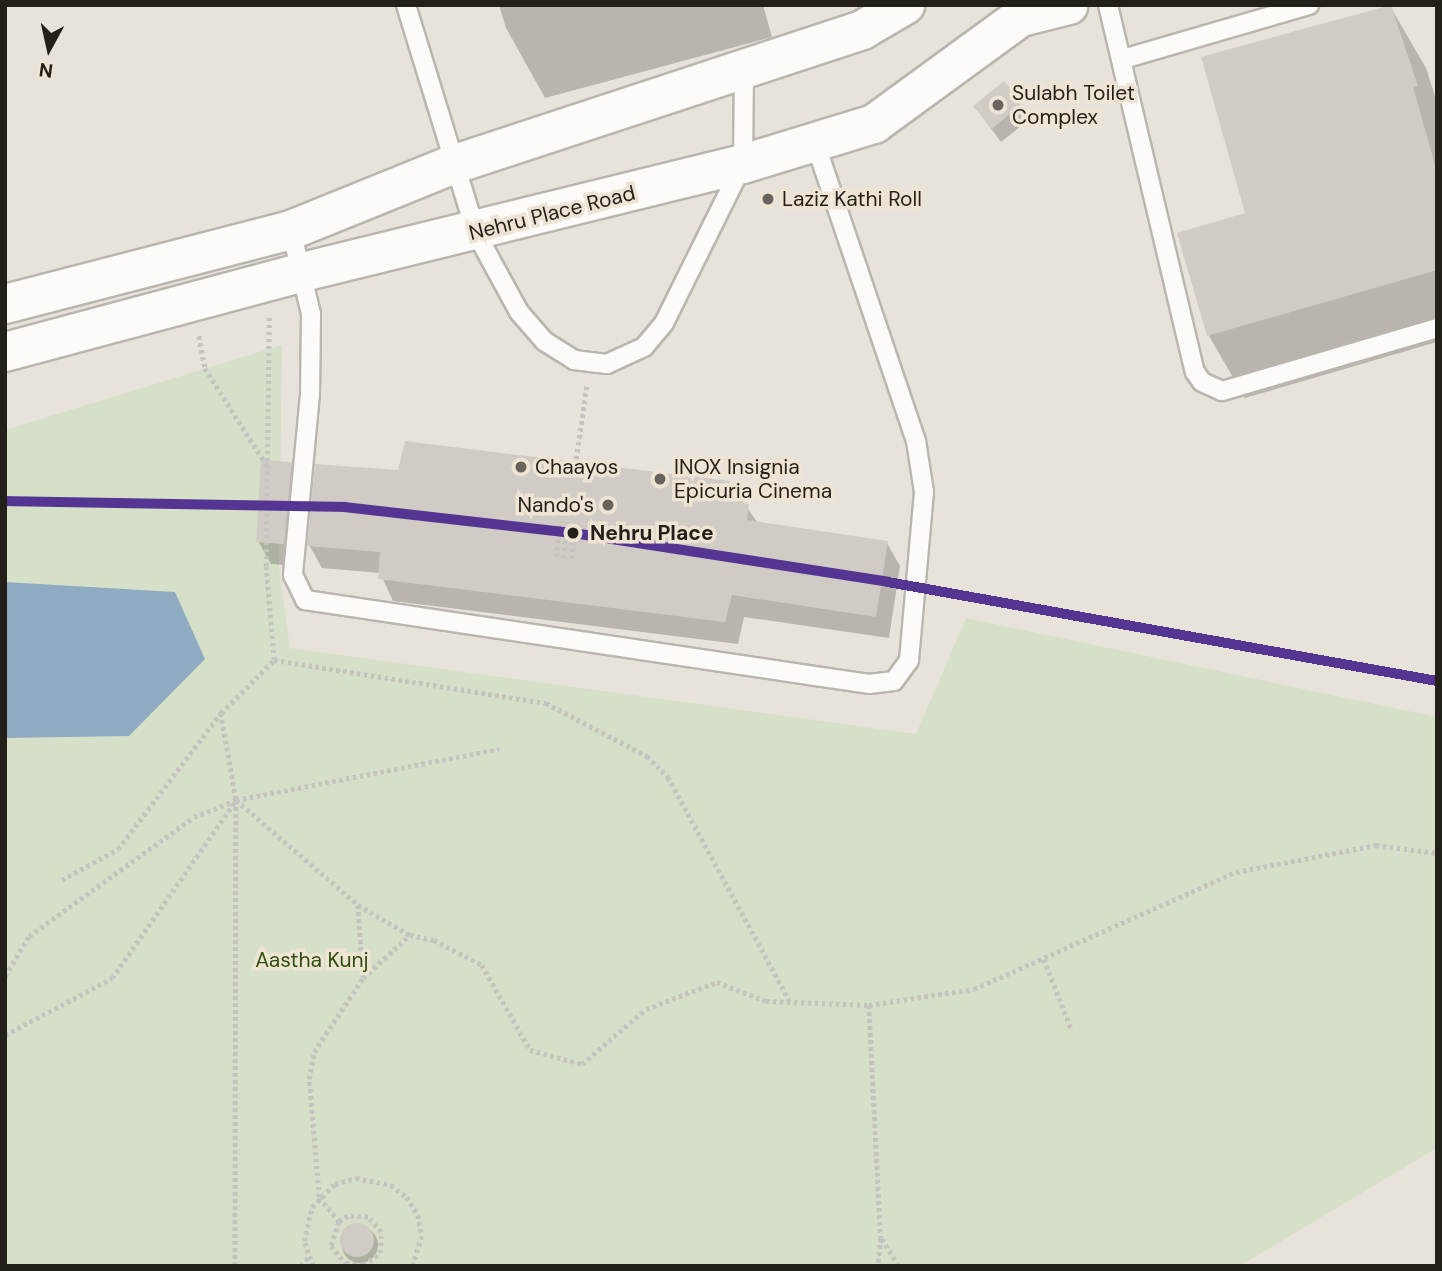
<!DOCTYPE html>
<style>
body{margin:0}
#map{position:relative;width:1442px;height:1271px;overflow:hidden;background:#e8e3da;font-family:"DM Sans",sans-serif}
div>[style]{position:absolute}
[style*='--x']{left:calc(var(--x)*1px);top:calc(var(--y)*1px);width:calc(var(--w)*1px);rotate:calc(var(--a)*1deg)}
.green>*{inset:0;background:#d6e0c8}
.water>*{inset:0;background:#8fabc2}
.shadow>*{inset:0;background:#0003}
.round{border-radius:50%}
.building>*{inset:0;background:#d0ccc5}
.path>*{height:4.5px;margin-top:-2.25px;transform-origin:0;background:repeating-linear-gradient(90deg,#c4c3c0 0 3.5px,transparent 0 7px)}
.roads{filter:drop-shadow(2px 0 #bab6af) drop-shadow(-2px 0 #bab6af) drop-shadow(0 2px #bab6af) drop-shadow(0 -2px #bab6af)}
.service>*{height:18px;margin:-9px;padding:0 9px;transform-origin:9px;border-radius:9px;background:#fcfbf9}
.tertiary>*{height:38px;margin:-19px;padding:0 19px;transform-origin:19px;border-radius:19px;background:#fcfbf9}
.metro-1>*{height:10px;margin:-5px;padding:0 5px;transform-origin:5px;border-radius:5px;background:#553592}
.dots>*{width:19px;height:19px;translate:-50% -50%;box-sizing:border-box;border:4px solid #eee4d4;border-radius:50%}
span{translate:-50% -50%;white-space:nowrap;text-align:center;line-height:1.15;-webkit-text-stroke:7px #eee4d4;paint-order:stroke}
.poi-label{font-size:21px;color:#231f19}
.left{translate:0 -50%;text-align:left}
.right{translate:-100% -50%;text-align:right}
.street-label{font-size:21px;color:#231f19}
.stop-label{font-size:21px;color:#231f19;font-weight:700}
.park-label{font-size:21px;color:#2f500d}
.frame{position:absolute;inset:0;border:7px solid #231f19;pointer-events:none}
.north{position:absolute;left:14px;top:14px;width:70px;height:70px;-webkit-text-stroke:5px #eee4d4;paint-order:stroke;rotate:188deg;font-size:19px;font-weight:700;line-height:28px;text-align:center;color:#231f19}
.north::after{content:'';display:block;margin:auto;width:24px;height:32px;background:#231f19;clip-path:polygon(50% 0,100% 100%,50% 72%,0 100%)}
</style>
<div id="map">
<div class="green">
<i style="clip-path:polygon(282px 345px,279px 568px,290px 648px,916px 734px,966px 618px,1437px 717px,1437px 1148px,1240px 1266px,5px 1266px,5px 430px)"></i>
</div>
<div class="water">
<i style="clip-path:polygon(5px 582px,175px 592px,205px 659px,129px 736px,5px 738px)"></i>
</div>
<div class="shadow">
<i style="clip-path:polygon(499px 5px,763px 5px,772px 37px,545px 98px,506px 28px)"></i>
<i style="clip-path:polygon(1390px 6px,1426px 68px,1437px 102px,1437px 342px,1245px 398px,1209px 336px,1248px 214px)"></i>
<i style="clip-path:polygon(1004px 84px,1030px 119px,1001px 142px,975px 107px)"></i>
<i style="clip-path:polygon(291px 464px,304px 486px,297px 566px,271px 564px,258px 541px)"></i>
<i style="clip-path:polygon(399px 472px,729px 483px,758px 523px,887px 543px,900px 566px,889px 638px,744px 617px,738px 644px,393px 601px,380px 573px,322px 568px,309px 545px)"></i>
<i class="round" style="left:342px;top:1227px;width:36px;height:36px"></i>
</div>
<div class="building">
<i style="clip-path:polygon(1391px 5px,1418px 86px,1413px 87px,1437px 172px,1437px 270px,1207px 336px,1177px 233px,1245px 213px,1201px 57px)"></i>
<i style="clip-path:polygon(1004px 81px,1022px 103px,992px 129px,973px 106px)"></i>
<i style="clip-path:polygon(405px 441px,730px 481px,728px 500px,749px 504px,747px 520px,888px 541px,876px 617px,732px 595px,725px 622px,378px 579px,380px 552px,307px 546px,315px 464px,398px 470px)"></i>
<i style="clip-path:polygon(261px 460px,292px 462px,284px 544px,256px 542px)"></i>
<i class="round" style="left:340px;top:1223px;width:34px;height:34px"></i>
</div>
<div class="path">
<i style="--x:199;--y:336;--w:33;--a:79"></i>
<i style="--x:205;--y:368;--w:120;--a:57.6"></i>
<i style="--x:576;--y:459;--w:76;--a:-81.7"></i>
<i style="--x:556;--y:557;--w:36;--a:-84"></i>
<i style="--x:563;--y:558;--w:36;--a:-84"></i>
<i style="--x:571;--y:559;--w:36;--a:-84"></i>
<i style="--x:274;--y:660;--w:275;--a:9"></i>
<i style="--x:546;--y:703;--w:114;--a:27.7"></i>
<i style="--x:647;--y:756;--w:30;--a:45"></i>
<i style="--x:668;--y:777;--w:254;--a:61.5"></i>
<i style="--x:221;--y:713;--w:88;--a:80.2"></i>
<i style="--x:236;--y:800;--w:466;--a:90.1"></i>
<i style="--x:62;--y:880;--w:64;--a:-29"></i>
<i style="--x:118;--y:849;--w:171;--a:-52.9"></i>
<i style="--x:221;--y:713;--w:75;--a:-45"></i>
<i style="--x:274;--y:660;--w:94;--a:-94.9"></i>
<i style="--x:266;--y:566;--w:249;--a:-89.3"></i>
<i style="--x:358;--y:905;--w:72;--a:86"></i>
<i style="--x:1044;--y:959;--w:77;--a:68.7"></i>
<i style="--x:5;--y:976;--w:47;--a:-59"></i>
<i style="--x:29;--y:936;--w:203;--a:-35.8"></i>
<i style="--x:194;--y:817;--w:45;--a:-22"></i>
<i style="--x:236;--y:800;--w:268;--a:-11"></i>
<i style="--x:869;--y:1005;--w:233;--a:87.1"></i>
<i style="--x:881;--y:1238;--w:28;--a:96"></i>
<i style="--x:5;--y:1035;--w:121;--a:-28"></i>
<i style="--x:112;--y:978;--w:217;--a:-55.1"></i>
<i style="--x:236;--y:800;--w:161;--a:40.7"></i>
<i style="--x:358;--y:905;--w:60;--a:30"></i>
<i style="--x:410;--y:935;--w:25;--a:12"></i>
<i style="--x:434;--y:940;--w:54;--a:27.5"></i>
<i style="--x:482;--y:965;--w:98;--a:60.5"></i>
<i style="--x:530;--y:1050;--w:54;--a:15.1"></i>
<i style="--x:582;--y:1064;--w:84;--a:-40.7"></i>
<i style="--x:646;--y:1009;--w:76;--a:-20.8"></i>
<i style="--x:717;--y:982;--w:53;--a:21.2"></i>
<i style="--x:766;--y:1001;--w:103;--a:2.2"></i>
<i style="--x:869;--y:1005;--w:106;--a:-8.7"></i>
<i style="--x:974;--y:989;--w:287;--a:-24.1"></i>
<i style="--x:1236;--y:872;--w:143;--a:-10.9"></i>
<i style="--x:1376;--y:845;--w:62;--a:7.5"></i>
<i style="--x:339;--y:1222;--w:25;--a:108"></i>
<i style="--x:331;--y:1246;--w:23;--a:49"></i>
<i style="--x:346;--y:1263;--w:17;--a:7"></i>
<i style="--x:363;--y:1265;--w:21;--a:-35"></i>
<i style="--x:380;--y:1253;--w:21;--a:-87"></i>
<i style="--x:381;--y:1232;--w:20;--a:-131"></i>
<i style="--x:368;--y:1217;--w:20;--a:-177"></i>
<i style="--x:348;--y:1216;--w:11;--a:146"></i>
<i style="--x:339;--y:1222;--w:32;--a:-129"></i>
<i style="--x:319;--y:1197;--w:118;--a:-94.8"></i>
<i style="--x:309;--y:1079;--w:27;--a:-80"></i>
<i style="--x:314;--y:1052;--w:89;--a:-56.5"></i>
<i style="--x:363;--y:978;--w:64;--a:-42.5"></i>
<i style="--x:882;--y:1239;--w:32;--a:58"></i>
<i style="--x:301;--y:1266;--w:11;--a:-52"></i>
<i style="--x:313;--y:1266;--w:27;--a:-110"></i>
<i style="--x:304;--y:1241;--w:35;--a:-77"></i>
<i style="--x:312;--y:1207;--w:33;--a:-45"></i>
<i style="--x:335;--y:1184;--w:22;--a:-16"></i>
<i style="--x:356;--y:1178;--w:36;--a:11"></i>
<i style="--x:391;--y:1185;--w:20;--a:37"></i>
<i style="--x:407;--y:1197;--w:21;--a:59"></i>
<i style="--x:418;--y:1215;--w:21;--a:79"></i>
<i style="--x:422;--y:1236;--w:31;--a:107"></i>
</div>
<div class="roads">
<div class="service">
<i style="--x:406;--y:5;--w:239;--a:72.9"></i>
<i style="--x:476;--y:233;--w:90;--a:61.4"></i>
<i style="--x:519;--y:312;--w:38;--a:49"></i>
<i style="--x:544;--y:341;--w:36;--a:32"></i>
<i style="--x:574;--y:360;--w:33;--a:7"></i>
<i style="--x:607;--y:364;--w:41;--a:-24.7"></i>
<i style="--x:644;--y:347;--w:31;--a:-50"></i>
<i style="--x:664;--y:323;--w:178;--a:-63.6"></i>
<i style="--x:743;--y:164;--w:95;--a:-89.4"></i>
<i style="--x:1108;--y:5;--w:377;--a:76.7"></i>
<i style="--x:1195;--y:372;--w:12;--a:55"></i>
<i style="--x:1202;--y:382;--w:22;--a:24"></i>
<i style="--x:1222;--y:391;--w:224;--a:-16.3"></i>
<i style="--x:1123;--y:59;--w:194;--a:-16.2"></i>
<i style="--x:291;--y:230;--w:86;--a:76.6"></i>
<i style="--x:311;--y:314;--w:80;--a:90.7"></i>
<i style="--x:310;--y:394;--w:182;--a:95.4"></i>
<i style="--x:293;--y:575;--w:28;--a:64"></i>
<i style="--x:305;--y:600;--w:570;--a:8.47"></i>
<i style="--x:869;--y:684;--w:25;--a:-7"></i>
<i style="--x:894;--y:681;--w:26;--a:-54"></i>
<i style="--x:909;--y:660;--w:169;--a:-84.9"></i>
<i style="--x:924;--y:492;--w:52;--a:-98.9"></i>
<i style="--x:916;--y:441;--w:316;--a:-108.7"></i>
</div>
<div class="tertiary">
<i style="--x:5;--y:304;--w:295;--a:-14.5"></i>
<i style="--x:291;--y:230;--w:174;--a:-22"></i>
<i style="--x:452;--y:165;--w:432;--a:-18.2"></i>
<i style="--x:862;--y:30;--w:50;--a:-30.2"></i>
<i style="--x:5;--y:352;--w:309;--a:-15"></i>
<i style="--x:303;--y:272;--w:453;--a:-13.8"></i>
<i style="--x:743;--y:164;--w:137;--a:-17"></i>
<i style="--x:874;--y:124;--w:182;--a:-36.1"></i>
<i style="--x:1021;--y:17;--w:49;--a:-14"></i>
</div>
</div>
<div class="metro-1">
<i style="--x:5;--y:501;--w:339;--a:1"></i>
<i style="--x:344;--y:507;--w:230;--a:6.5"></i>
<i style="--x:573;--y:533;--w:319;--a:8.8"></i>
<i style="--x:888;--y:582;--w:558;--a:10.22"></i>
</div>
<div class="dots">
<i style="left:998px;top:105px;background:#68645d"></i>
<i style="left:768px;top:199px;background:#68645d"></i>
<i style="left:521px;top:467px;background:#68645d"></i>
<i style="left:660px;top:479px;background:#68645d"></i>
<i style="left:608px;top:505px;background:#68645d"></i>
<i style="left:573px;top:533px;background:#231f19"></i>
</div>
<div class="poi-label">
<span class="left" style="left:1012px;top:105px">Sulabh Toilet<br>Complex</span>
<span class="left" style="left:782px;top:199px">Laziz Kathi Roll</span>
<span class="left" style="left:535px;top:467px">Chaayos</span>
<span class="left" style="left:674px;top:479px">INOX Insignia<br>Epicuria Cinema</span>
<span class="right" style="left:594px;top:505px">Nando's</span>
</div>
<div class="street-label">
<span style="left:552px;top:213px;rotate:-14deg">Nehru Place Road</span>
</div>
<div class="stop-label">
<span class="left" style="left:590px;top:533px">Nehru Place</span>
</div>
<div class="park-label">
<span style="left:312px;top:960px">Aastha Kunj</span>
</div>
<div class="frame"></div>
<div class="north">N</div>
</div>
